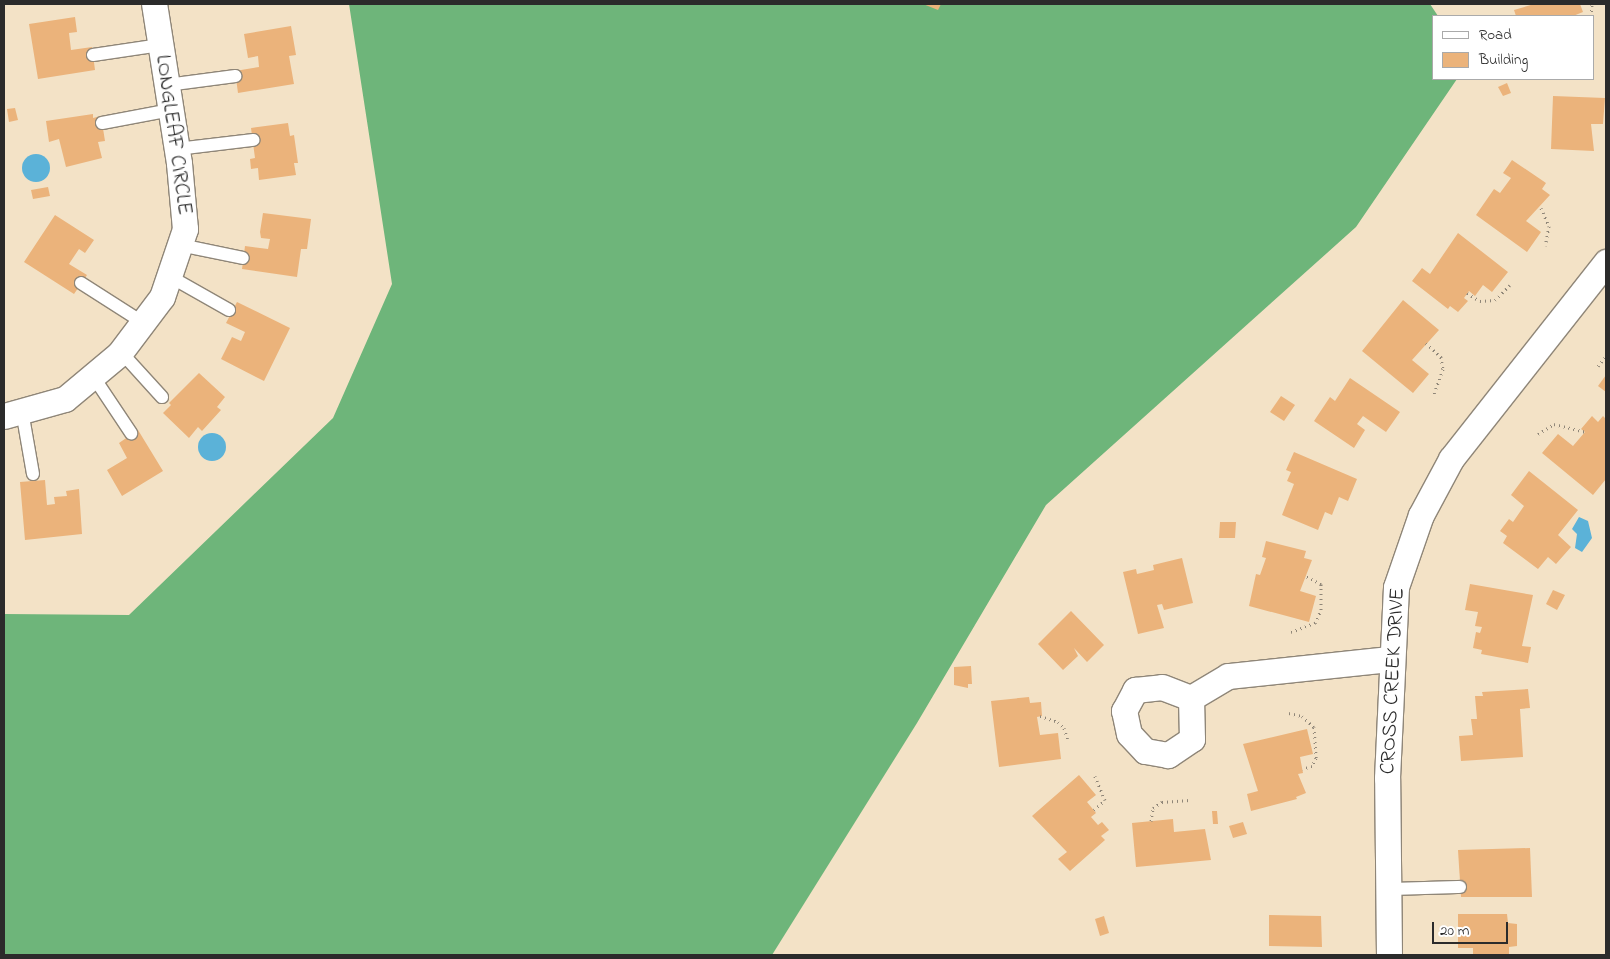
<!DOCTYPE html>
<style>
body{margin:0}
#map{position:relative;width:1610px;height:959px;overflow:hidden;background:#f3e2c6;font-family:"Indie Flower",sans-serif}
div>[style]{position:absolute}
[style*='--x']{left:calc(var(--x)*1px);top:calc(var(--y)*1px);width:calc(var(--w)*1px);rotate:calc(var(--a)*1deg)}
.forest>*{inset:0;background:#6eb57a}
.water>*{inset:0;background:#5bb2d8}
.round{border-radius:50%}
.building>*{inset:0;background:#ebb37b}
.path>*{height:3px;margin-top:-1.5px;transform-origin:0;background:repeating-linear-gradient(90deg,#8f8678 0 1px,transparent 0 5px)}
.roads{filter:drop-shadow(1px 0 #8f8678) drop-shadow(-1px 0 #8f8678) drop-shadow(0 1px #8f8678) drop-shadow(0 -1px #8f8678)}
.service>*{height:12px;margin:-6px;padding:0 6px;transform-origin:6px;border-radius:6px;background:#fff}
.minor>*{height:25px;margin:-12.5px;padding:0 12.5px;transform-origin:12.5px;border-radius:12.5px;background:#fff}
span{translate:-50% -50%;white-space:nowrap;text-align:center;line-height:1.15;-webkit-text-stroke:5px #fff;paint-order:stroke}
.street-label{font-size:21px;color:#2b2b2b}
.frame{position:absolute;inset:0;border:5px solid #2b2b2b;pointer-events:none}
.legend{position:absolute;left:1432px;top:15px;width:162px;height:65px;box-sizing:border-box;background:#fff;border:1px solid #aaa;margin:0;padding:6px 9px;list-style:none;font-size:15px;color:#2b2b2b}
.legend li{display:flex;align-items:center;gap:10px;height:25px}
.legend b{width:25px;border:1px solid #aaa}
.scale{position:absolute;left:1432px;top:922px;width:76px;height:22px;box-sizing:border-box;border:2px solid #2b2b2b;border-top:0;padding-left:6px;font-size:15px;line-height:18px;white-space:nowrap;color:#2b2b2b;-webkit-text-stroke:4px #fff;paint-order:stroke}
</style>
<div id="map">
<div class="forest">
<i style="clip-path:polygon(349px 4px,1430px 4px,1438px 16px,1434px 16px,1434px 79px,1457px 79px,1356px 227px,1046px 505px,917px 723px,772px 955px,4px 955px,4px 614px,129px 615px,333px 418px,392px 284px)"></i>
</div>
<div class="water">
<i class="round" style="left:22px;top:154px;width:28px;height:28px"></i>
<i class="round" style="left:198px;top:433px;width:28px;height:28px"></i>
<i style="clip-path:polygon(1579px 517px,1588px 521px,1592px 538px,1582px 552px,1575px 548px,1577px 534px,1572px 529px)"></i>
</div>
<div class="building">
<i style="clip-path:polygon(923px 4px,941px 4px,938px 10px)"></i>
<i style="clip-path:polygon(1534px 4px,1580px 4px,1583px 12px,1573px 16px,1516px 16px,1514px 10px)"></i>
<i style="clip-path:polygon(75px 17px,77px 32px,69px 33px,71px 50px,92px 47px,95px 70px,38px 79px,29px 24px)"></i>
<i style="clip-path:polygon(291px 26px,296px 55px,289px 56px,294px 84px,238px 93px,235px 71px,259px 67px,258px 56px,248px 58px,244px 34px)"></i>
<i style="clip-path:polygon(1507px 83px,1511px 93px,1503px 96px,1498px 87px)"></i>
<i style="clip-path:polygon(1553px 96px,1605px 98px,1603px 124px,1591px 124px,1594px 151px,1551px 149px)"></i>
<i style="clip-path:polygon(15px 108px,18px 120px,9px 122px,7px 109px)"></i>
<i style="clip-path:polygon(93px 114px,93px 118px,101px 116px,105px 141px,98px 142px,102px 158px,66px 167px,59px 139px,49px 142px,46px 121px)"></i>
<i style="clip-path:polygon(288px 123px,290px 136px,294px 135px,298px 163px,294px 163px,296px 175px,259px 180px,258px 168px,251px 169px,250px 159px,255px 158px,251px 128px)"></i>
<i style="clip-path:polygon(1512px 160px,1546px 183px,1542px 189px,1550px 195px,1526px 221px,1541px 232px,1527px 252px,1476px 215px,1494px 189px,1500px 193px,1511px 178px,1503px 173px)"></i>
<i style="clip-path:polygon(48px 187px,50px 196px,33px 199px,31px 190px)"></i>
<i style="clip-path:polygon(263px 213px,311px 219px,307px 249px,301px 249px,297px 277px,242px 269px,245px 246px,268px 249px,270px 239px,261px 238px,260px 232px)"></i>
<i style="clip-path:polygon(55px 215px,94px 240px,85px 253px,79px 249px,69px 264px,87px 275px,74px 294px,24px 262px)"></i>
<i style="clip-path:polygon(1458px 233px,1508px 272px,1492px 292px,1483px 285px,1475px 296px,1469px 291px,1464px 298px,1468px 301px,1458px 312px,1450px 306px,1448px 309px,1412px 281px,1422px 268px,1430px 274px)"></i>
<i style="clip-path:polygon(1403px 300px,1439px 330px,1412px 360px,1429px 374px,1413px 393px,1362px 351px)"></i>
<i style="clip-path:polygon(237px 302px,290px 328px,264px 381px,221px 359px,232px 337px,241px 341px,245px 332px,226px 323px)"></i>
<i style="clip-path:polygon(199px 373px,225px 397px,217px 407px,221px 410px,202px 431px,198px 427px,189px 438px,163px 413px,171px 405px,169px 403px)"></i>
<i style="clip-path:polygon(1606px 375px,1606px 392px,1598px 386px)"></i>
<i style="clip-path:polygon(1350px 378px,1400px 412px,1386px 432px,1363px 416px,1357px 424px,1365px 430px,1354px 448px,1314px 421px,1330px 397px,1335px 401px)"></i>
<i style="clip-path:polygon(1281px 396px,1295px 405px,1284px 421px,1270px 412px)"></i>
<i style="clip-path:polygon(1592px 416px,1598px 422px,1603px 416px,1606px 419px,1606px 479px,1593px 495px,1542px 453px,1558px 434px,1573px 446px,1585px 432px,1581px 429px)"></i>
<i style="clip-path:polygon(138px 430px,163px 471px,122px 496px,107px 470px,127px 458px,119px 443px)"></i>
<i style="clip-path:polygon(1294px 452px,1357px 479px,1348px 501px,1339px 497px,1332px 515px,1325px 512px,1318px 530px,1282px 515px,1294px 484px,1287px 481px,1291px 472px,1286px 470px)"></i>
<i style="clip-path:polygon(1529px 471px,1578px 510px,1558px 535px,1571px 547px,1556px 564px,1548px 557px,1538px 569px,1503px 543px,1507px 536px,1500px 531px,1509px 519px,1513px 522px,1524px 506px,1511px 495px)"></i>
<i style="clip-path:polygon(45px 480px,47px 505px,55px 504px,54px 497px,67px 496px,66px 491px,79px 489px,82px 534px,25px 540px,20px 482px)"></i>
<i style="clip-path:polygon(1220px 522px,1236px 522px,1235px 538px,1219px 538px)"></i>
<i style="clip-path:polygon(1266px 541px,1306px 551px,1304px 558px,1312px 560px,1300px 591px,1316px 596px,1309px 622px,1249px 606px,1256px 574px,1260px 575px,1266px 558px,1262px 557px)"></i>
<i style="clip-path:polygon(1182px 558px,1193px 603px,1164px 610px,1162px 604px,1157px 605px,1164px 628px,1138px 634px,1123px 572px,1136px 569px,1137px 574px,1154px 570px,1153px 565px)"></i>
<i style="clip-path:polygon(1470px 584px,1533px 595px,1522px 646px,1531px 647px,1528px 663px,1481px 654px,1482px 650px,1473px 648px,1476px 632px,1480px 633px,1482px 627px,1475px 626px,1478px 612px,1465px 610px)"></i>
<i style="clip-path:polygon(1553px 590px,1565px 595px,1557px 610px,1546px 604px)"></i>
<i style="clip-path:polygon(1071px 611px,1104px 645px,1087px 662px,1074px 648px,1078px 656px,1063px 670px,1038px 644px)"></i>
<i style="clip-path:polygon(971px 666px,972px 684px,968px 684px,968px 688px,954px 685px,954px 667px)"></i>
<i style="clip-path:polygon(1528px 689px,1530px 708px,1520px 709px,1523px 757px,1461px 761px,1459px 736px,1473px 735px,1471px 719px,1477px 719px,1475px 696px,1483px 696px,1482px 692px)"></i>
<i style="clip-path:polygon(1029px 697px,1030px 703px,1041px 702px,1042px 716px,1037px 717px,1040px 735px,1058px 733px,1061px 759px,999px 767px,991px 701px)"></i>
<i style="clip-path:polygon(1307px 729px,1313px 754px,1300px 757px,1303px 773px,1298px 774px,1306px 793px,1296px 797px,1297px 799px,1251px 811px,1247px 794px,1258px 791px,1243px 744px)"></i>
<i style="clip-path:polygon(1079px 775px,1096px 795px,1087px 802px,1096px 813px,1091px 817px,1098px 825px,1102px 822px,1109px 830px,1101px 836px,1105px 840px,1070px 871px,1058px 859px,1067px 852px,1032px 816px)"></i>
<i style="clip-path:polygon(1212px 811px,1217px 811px,1218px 824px,1213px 824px)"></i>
<i style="clip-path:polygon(1173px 819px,1174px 832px,1205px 829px,1211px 860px,1136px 867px,1132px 823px)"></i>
<i style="clip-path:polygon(1243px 822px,1247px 834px,1233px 838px,1229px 826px)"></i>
<i style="clip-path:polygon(1530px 848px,1532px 897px,1461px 897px,1458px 850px)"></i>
<i style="clip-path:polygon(1458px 914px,1507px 914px,1508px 923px,1517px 924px,1517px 946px,1509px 947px,1509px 955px,1473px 955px,1473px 948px,1458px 948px)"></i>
<i style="clip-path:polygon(1269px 915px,1321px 916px,1322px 947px,1269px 946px)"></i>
<i style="clip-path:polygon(1104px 916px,1109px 933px,1100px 936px,1095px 919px)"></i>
</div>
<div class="path">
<i style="--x:1591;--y:16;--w:12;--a:-85"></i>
<i style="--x:1541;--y:208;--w:20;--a:66"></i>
<i style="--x:1549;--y:226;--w:20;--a:101"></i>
<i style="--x:1467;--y:293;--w:15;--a:32"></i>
<i style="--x:1480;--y:301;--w:15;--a:-4"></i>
<i style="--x:1495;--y:300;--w:21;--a:-45"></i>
<i style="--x:1426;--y:343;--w:21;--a:43"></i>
<i style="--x:1441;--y:357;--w:12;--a:81"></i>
<i style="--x:1443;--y:369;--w:27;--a:110"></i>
<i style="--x:1598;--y:366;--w:13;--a:-51"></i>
<i style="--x:1538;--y:434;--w:19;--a:-32"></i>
<i style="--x:1554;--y:424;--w:32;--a:14"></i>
<i style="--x:1291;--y:632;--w:26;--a:-21"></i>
<i style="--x:1315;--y:623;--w:14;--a:-65"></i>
<i style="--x:1321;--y:610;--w:26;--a:-90"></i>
<i style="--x:1321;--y:584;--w:19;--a:-152"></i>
<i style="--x:1289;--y:713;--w:13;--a:13"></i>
<i style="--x:1302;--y:716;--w:16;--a:43"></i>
<i style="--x:1314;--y:727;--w:31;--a:86"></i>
<i style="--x:1316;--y:758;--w:9;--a:117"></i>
<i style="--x:1312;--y:766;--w:10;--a:163"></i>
<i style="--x:1040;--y:716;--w:19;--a:18"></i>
<i style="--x:1058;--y:722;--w:8;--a:45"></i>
<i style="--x:1064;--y:728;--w:13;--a:72"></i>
<i style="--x:1094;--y:810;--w:15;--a:-42"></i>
<i style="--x:1105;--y:800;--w:26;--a:-113"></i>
<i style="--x:1151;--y:821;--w:13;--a:-81"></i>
<i style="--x:1153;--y:808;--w:11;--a:-34"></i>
<i style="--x:1162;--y:802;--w:28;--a:-4"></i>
</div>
<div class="roads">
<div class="service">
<i style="--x:93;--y:55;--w:68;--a:-8.5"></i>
<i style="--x:167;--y:85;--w:69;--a:-7.5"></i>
<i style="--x:102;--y:123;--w:70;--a:-10.7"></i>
<i style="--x:177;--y:149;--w:77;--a:-6.8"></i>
<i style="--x:180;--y:245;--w:64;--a:11.7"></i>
<i style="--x:169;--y:276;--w:69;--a:29.5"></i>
<i style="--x:81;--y:283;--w:72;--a:32.6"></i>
<i style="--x:121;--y:352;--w:61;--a:47.7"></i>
<i style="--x:93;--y:376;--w:69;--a:56.3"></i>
<i style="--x:22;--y:411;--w:64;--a:80.1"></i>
<i style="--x:1389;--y:889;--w:71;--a:-1.6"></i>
</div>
<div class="minor">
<i style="--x:4;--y:416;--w:63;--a:-15.6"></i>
<i style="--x:65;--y:399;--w:70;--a:-39.8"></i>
<i style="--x:119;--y:354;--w:71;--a:-53"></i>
<i style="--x:162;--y:297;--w:72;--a:-71.3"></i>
<i style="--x:185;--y:229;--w:66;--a:-95.2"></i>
<i style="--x:179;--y:163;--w:161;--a:-98.9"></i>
<i style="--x:1162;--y:687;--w:31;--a:21"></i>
<i style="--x:1191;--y:698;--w:41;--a:88.6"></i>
<i style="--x:1192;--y:739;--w:29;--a:146"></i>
<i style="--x:1168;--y:755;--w:23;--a:-170"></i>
<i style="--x:1145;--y:751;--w:23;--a:-133"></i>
<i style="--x:1129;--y:734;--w:24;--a:-102"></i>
<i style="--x:1124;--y:711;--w:24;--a:-62"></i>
<i style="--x:1135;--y:690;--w:27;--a:-6"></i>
<i style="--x:1191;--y:698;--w:43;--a:-30.7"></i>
<i style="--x:1228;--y:676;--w:164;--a:-6"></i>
<i style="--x:1389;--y:955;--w:177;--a:-90.6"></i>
<i style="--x:1387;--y:778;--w:191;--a:-87.3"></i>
<i style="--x:1396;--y:587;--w:76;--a:-70.9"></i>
<i style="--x:1421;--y:515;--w:64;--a:-61.8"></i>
<i style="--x:1451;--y:459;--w:251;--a:-51.8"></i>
</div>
</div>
<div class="street-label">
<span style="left:173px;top:135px;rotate:82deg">LONGLEAF CIRCLE</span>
<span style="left:1393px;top:681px;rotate:-87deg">CROSS CREEK DRIVE</span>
</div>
<div class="frame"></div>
<ul class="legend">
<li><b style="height:6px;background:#fff"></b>Road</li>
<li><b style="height:14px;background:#ebb37b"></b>Building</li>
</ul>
<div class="scale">20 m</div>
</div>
